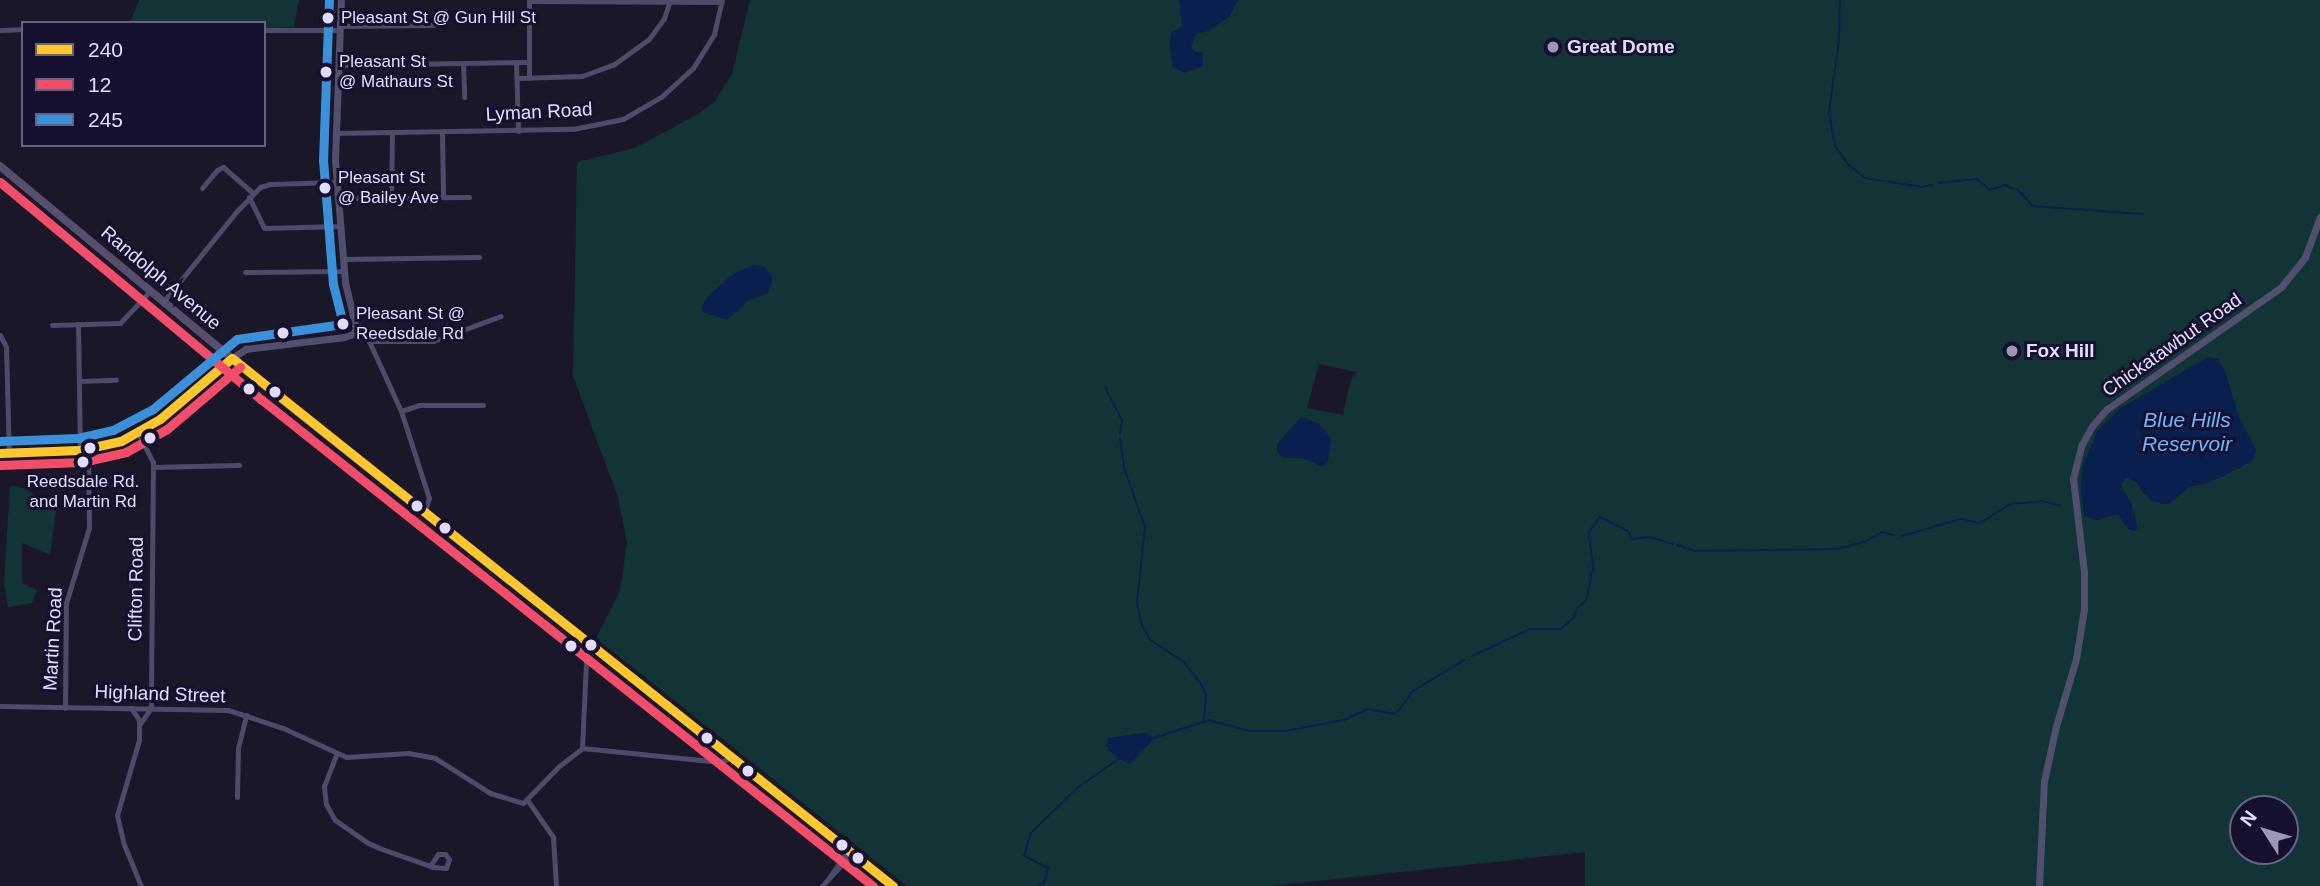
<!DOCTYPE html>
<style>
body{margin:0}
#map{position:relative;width:2320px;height:886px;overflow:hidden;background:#1a1728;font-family:Helvetica,sans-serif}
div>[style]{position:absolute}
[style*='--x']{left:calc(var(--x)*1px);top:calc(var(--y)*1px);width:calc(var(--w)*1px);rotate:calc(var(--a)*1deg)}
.green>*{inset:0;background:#133437}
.water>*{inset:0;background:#091f4d}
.stream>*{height:2px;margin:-1px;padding:0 1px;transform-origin:1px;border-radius:1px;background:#091f4d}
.street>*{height:5px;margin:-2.5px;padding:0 2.5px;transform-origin:2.5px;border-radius:2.5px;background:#4d4b69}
.secondary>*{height:7px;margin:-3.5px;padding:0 3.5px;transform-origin:3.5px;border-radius:3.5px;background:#514f6e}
.primary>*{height:8px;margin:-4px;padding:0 4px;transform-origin:4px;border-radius:4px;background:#574d6c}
.bus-1>*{height:9px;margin:-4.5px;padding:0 4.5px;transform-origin:4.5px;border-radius:4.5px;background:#ffc72c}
.bus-2>*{height:9px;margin:-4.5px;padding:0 4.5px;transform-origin:4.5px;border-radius:4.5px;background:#f44d6c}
.bus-3>*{height:9px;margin:-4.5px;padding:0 4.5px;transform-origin:4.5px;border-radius:4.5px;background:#3a90db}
.dots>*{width:19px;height:19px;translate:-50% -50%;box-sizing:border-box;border:4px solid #16102f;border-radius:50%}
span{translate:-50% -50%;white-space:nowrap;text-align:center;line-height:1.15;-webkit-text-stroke:6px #16102f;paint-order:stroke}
.bus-label{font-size:17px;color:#e2ddff}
.left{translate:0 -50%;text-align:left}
.poi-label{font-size:19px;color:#e2ddff;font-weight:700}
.street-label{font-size:19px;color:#e2ddff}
.water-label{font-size:21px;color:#6bb7ff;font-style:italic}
.legend{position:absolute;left:21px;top:21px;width:245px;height:126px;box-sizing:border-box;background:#16102f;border:2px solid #686282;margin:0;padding:9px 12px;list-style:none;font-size:21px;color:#e2ddff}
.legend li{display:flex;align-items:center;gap:14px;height:35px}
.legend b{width:35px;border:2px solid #686282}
.north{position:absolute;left:2229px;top:795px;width:70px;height:70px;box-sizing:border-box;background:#16102f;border:2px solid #686282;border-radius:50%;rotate:307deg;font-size:19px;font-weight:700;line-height:28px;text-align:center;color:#e2ddff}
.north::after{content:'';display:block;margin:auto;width:24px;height:32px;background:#9c98b4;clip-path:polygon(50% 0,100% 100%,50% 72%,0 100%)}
</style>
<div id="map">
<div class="green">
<i style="clip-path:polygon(139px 0,299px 0,294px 27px,264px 28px,264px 23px,130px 23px)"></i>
<i style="clip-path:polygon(evenodd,750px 0,2320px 0,2320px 886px,1585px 886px,1585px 852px,1271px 886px,907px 886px,596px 638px,620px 591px,627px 543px,618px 497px,573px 376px,577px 162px,635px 148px,698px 114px,715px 101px,732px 74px,750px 0,1319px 364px,1357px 372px,1351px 379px,1343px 415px,1307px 408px,1319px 364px,750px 0,2244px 466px,2204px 484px,2189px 487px,2169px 504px,2162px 504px,2144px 494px,2136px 481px,2126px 478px,2244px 466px,750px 0,1146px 733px,1151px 742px,1130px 764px,1108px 750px,1122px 736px,1146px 733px,750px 0,2243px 809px,2285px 809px,2285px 851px,2243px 851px,2243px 809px)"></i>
<i style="clip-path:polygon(10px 486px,25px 488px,56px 511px,50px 555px,22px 543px,22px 583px,37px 590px,32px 603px,8px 607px,4px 583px)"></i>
</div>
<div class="water">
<i style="clip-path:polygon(1179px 0,1238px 0,1229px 17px,1208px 31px,1196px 34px,1191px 48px,1195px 52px,1202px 52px,1203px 66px,1184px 73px,1172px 66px,1170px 48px,1171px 33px,1182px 27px)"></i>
<i style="clip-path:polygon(753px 265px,764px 267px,771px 274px,772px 283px,768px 293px,748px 301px,727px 320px,703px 312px,701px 307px,708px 296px,732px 275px)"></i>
<i style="clip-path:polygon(2208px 357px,2218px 359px,2225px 371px,2239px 417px,2256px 450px,2253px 460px,2218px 479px,2189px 487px,2169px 504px,2151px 501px,2136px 481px,2126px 478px,2121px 485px,2132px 505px,2138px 529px,2134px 531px,2127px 528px,2118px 514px,2097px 520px,2084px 516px,2081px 492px,2082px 467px,2098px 430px,2121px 408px)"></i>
<i style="clip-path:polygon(1301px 417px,1318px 423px,1331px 438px,1328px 462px,1323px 467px,1302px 458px,1284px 458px,1277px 452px,1277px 444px)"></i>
<i style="clip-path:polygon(1146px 733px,1154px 738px,1130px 764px,1119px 759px,1106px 746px,1108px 738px)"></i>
</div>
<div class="stream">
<i style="--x:1840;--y:0;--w:40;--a:91.4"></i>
<i style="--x:1839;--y:40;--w:73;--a:97.9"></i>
<i style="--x:1829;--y:112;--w:35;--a:80"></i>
<i style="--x:1835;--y:146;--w:24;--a:54"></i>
<i style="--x:1849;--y:165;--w:21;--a:39"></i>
<i style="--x:1865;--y:178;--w:58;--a:9"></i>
<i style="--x:1922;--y:187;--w:10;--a:-11"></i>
<i style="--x:1938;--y:183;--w:39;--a:-6"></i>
<i style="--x:1977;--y:179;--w:17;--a:40"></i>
<i style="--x:1990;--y:190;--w:16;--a:-18"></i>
<i style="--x:2005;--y:185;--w:9;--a:27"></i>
<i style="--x:2017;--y:189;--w:23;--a:47"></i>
<i style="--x:2033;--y:206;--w:110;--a:4.2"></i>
<i style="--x:1105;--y:387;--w:38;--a:63"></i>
<i style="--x:1122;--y:421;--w:13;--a:99"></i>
<i style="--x:1120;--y:439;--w:29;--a:82"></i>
<i style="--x:1124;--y:468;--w:63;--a:70.4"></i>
<i style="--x:1145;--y:527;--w:75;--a:96.1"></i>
<i style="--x:1137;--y:602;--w:21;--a:79"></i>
<i style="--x:1141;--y:623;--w:18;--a:63"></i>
<i style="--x:1149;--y:639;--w:42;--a:33.3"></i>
<i style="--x:1184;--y:662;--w:28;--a:52"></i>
<i style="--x:1201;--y:684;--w:12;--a:66"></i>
<i style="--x:1206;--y:695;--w:25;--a:95"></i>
<i style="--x:1902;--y:536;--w:61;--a:-16.1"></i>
<i style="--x:1961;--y:519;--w:19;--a:12"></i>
<i style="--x:1980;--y:523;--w:36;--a:-32"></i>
<i style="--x:2010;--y:504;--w:33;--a:-5"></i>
<i style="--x:2043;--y:501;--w:18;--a:16"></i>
<i style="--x:1677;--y:545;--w:20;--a:18"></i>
<i style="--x:1696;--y:551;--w:141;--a:-0.8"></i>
<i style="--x:1837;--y:549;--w:30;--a:-15"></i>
<i style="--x:1866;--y:541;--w:18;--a:-29"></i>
<i style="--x:1882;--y:532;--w:12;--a:14"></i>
<i style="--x:1472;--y:656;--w:64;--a:-25"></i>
<i style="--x:1530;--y:629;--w:31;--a:0"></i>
<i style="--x:1561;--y:629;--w:18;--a:-43"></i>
<i style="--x:1574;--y:617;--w:9;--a:-72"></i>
<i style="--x:1577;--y:608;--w:11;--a:-38"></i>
<i style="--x:1586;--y:601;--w:35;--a:-78"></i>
<i style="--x:1593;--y:567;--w:35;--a:-97"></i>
<i style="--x:1589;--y:532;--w:19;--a:-54"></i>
<i style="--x:1600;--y:517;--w:31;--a:27"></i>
<i style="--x:1628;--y:531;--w:9;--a:63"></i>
<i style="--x:1632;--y:539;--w:18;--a:-6"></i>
<i style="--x:1650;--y:537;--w:24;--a:17"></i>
<i style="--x:1154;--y:738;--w:58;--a:-18.1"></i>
<i style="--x:1209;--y:720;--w:41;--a:15.4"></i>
<i style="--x:1249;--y:731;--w:36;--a:0"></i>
<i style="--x:1285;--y:731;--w:60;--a:-10.6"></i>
<i style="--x:1344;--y:720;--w:26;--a:-25"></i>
<i style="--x:1368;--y:709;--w:25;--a:11"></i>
<i style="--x:1393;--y:714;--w:7;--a:-34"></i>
<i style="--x:1399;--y:710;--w:24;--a:-54"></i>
<i style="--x:1413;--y:691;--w:60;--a:-31.3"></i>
<i style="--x:1038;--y:886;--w:7;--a:-34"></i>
<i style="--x:1044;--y:882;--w:15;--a:-74"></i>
<i style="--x:1048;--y:868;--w:27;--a:-153"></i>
<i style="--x:1024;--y:856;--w:24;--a:-73"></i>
<i style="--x:1031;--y:833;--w:64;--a:-44.4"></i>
<i style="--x:1077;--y:788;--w:52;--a:-34.9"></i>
</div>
<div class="street">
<i style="--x:529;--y:1;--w:193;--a:0.3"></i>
<i style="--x:340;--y:26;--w:94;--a:-0.6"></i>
<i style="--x:0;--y:30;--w:23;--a:-2"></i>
<i style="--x:264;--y:30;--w:76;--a:0"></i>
<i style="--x:516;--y:62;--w:69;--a:88.3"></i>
<i style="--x:463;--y:63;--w:34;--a:88"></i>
<i style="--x:338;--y:65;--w:190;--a:-0.9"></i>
<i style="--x:517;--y:78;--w:65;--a:-1.8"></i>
<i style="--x:582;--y:76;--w:33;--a:-20"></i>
<i style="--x:613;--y:65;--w:44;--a:-35.8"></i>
<i style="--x:649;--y:39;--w:26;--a:-54"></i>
<i style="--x:664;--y:18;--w:18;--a:-71"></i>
<i style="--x:529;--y:78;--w:78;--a:-90"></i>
<i style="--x:442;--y:131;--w:66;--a:89.1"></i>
<i style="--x:335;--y:133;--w:238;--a:-1"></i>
<i style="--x:573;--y:129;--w:51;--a:-11.3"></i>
<i style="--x:623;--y:119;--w:44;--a:-30.1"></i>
<i style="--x:661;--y:97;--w:43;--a:-42.2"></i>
<i style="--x:693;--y:68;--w:40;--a:-58"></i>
<i style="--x:714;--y:34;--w:35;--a:-77"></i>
<i style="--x:202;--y:188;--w:23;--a:-50"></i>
<i style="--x:217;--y:170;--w:7;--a:-27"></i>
<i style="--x:223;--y:167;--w:40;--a:41"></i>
<i style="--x:249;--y:197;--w:34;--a:64"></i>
<i style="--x:264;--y:228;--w:76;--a:-1.5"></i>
<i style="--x:391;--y:197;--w:65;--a:-89.1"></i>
<i style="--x:338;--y:198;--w:131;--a:-0.4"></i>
<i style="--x:343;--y:259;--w:136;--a:-0.8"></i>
<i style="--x:245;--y:272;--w:99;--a:-0.6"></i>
<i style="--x:164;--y:301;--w:116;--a:-51"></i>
<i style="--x:237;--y:211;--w:33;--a:-46"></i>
<i style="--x:260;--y:187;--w:10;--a:-17"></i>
<i style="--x:270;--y:184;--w:67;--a:-1.7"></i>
<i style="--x:78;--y:324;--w:126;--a:89.1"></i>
<i style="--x:52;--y:325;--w:68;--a:-1.7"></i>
<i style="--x:120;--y:323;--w:45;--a:-46.8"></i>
<i style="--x:356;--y:330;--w:15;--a:37"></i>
<i style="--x:368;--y:339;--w:79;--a:65.4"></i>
<i style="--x:401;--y:411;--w:91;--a:72.2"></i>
<i style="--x:429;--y:498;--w:16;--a:108"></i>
<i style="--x:0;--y:335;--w:13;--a:63"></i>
<i style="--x:6;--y:347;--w:105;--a:88.4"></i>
<i style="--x:369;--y:341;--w:64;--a:0"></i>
<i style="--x:433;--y:341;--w:72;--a:-20.2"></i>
<i style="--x:79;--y:381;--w:37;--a:-2"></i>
<i style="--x:401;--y:411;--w:19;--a:-18"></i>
<i style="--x:419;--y:405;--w:64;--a:0"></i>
<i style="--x:138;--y:433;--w:33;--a:63"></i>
<i style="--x:153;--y:462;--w:246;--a:90.5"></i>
<i style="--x:151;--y:708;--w:19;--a:125"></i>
<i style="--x:153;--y:467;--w:86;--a:-1.3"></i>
<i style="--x:0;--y:706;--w:228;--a:1"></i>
<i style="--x:228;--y:710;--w:58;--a:18.1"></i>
<i style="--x:283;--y:728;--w:69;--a:24.7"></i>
<i style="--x:346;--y:757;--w:62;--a:-3.7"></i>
<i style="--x:408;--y:753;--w:27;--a:10"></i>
<i style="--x:435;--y:758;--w:65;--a:32.5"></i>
<i style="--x:490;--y:793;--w:34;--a:17"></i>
<i style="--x:523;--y:803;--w:50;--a:-45.8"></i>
<i style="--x:558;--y:767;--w:31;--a:-38"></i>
<i style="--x:65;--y:708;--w:105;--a:-89.5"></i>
<i style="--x:66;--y:603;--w:78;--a:-73"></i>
<i style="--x:89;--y:528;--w:79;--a:-90.7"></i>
<i style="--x:131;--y:708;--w:14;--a:56"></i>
<i style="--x:139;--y:720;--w:20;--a:90"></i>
<i style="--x:139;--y:740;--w:78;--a:106.3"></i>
<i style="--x:117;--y:815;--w:28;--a:77"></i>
<i style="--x:123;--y:842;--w:48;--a:67.8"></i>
<i style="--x:582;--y:748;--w:139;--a:5.8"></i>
<i style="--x:720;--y:762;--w:14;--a:-21"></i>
<i style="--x:582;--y:748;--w:105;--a:-87.3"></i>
<i style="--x:336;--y:755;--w:33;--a:111"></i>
<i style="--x:324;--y:786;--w:18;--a:84"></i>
<i style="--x:326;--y:804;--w:18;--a:61"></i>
<i style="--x:335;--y:820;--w:40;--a:34.9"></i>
<i style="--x:368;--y:843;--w:12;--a:24"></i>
<i style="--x:379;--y:848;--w:54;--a:19.4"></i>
<i style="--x:430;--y:866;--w:3;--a:18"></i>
<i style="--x:433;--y:867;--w:13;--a:4"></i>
<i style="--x:446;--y:868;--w:9;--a:-72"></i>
<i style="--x:449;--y:859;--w:6;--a:-129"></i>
<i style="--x:445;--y:854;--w:7;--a:180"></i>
<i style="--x:438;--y:854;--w:14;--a:124"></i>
<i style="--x:237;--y:797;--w:49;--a:-88.8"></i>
<i style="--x:238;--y:748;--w:34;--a:-76"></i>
<i style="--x:528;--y:801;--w:44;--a:55.2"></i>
<i style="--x:553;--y:837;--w:49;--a:86.5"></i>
<i style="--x:829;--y:878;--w:34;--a:-56"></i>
<i style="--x:822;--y:886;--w:45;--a:-47.7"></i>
</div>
<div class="secondary">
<i style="--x:232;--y:358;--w:17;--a:-33"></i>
<i style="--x:246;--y:349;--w:99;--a:-7"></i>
<i style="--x:344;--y:337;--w:9;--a:-18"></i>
<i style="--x:353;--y:334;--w:6;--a:-59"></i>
<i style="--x:356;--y:329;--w:48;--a:-103.2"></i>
<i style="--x:345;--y:282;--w:122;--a:-94.7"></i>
<i style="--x:335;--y:160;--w:160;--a:-87.9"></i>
<i style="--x:2039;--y:886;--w:105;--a:-87.3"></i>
<i style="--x:2044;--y:781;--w:56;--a:-77.7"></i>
<i style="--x:2056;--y:726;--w:70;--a:-73.4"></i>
<i style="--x:2076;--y:659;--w:51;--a:-80.9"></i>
<i style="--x:2084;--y:609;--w:37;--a:-90"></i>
<i style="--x:2084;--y:572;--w:94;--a:-96.7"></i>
<i style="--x:2073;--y:479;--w:34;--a:-76"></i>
<i style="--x:2081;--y:446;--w:23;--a:-61"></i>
<i style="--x:2092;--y:426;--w:23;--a:-49"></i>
<i style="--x:2107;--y:409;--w:213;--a:-35"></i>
<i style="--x:2281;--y:287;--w:38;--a:-51"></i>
<i style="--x:2305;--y:257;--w:43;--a:-69.4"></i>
</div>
<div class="primary">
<i style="--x:0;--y:166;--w:351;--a:39.7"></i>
<i style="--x:270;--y:390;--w:796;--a:38.52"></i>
<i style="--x:0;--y:453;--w:80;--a:-2.1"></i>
<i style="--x:80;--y:450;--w:42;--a:-12.4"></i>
<i style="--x:121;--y:441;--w:45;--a:-29.4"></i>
<i style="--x:160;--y:419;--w:94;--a:-40.3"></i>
</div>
<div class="bus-1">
<i style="--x:232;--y:358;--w:846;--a:38.62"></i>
<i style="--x:0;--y:453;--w:80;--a:-2.1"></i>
<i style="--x:80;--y:450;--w:42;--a:-12.4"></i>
<i style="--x:121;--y:441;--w:45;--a:-29.4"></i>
<i style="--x:160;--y:419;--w:94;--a:-40.3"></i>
</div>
<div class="bus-2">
<i style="--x:0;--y:182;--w:341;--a:39.8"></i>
<i style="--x:262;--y:400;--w:781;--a:38.5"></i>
<i style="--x:0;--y:465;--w:82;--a:-2.1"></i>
<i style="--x:82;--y:462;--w:45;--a:-12.8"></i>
<i style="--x:126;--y:452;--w:47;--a:-29.3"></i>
<i style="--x:167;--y:429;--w:96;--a:-40.3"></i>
</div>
<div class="bus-3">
<i style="--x:0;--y:441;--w:78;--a:-2.2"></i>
<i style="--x:78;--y:438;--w:36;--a:-13"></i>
<i style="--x:113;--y:430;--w:45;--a:-27.7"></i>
<i style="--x:153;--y:409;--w:109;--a:-39.8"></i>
<i style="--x:237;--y:339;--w:107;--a:-8.1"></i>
<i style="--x:343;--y:324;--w:41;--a:-104"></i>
<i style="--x:333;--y:284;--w:123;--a:-94.6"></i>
<i style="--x:323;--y:161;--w:161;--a:-87.9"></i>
</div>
<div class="dots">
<i style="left:328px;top:18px;background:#e2ddff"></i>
<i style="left:1553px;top:47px;background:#9c98b4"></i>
<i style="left:326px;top:72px;background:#e2ddff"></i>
<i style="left:325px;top:188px;background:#e2ddff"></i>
<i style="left:343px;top:324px;background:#e2ddff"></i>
<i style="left:283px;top:333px;background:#e2ddff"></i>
<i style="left:2012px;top:351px;background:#9c98b4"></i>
<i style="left:249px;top:389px;background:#e2ddff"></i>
<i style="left:275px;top:392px;background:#e2ddff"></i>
<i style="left:150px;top:438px;background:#e2ddff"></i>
<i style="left:90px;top:448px;background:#e2ddff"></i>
<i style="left:83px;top:462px;background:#e2ddff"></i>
<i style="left:417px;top:506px;background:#e2ddff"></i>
<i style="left:445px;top:528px;background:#e2ddff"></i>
<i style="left:591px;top:645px;background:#e2ddff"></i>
<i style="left:571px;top:646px;background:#e2ddff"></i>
<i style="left:707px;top:738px;background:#e2ddff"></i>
<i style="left:748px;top:771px;background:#e2ddff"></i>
<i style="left:842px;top:845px;background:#e2ddff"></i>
<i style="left:858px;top:858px;background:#e2ddff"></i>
</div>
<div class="bus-label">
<span class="left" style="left:341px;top:18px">Pleasant St @ Gun Hill St</span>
<span class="left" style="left:339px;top:72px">Pleasant St<br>@ Mathaurs St</span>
<span class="left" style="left:338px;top:188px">Pleasant St<br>@ Bailey Ave</span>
<span class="left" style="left:356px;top:324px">Pleasant St @<br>Reedsdale Rd</span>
<span style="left:83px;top:492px">Reedsdale Rd.<br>and Martin Rd</span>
</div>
<div class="poi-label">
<span class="left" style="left:1567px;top:47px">Great Dome</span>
<span class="left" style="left:2026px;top:351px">Fox Hill</span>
</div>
<div class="street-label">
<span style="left:539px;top:112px;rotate:-3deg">Lyman Road</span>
<span style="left:161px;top:278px;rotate:40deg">Randolph Avenue</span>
<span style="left:2172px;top:345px;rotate:-35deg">Chickatawbut Road</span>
<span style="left:136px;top:589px;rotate:-89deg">Clifton Road</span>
<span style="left:53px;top:639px;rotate:-87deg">Martin Road</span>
<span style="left:160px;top:694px;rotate:2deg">Highland Street</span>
</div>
<div class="water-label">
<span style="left:2187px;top:432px">Blue Hills<br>Reservoir</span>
</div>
<ul class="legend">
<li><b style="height:9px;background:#ffc72c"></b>240</li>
<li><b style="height:9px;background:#f44d6c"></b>12</li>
<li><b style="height:9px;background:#3a90db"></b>245</li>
</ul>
<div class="north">N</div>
</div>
